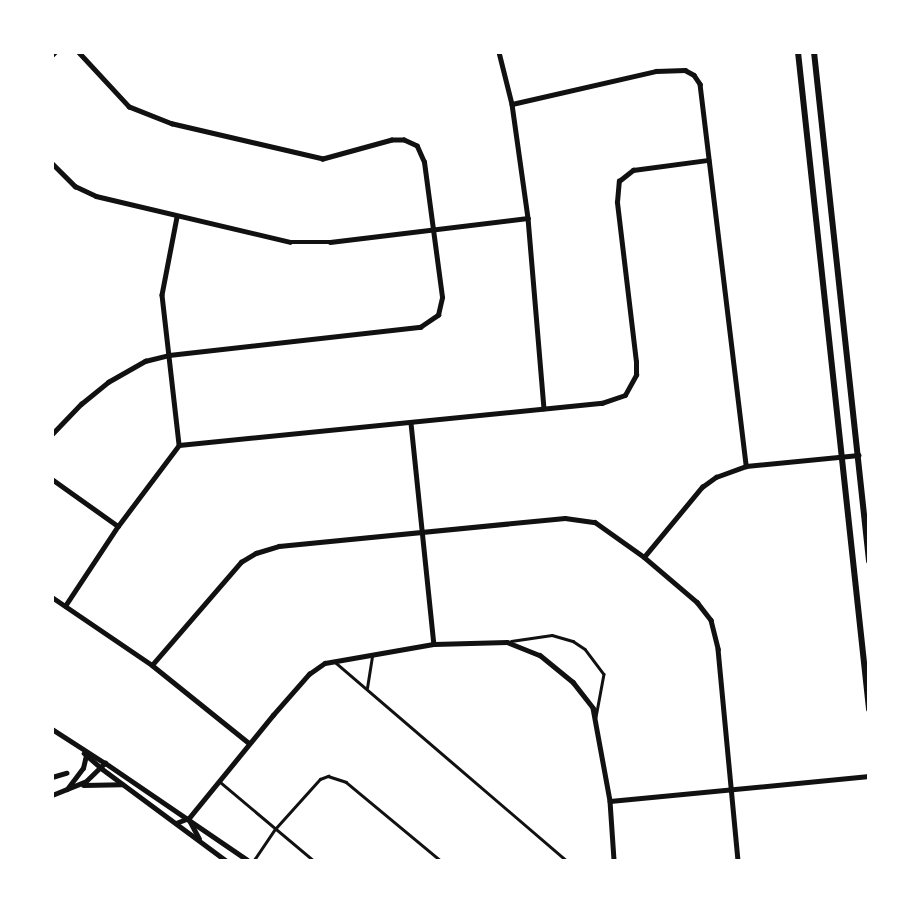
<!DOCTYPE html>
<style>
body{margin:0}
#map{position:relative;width:921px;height:913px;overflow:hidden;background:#fff;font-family:"DejaVu Sans",sans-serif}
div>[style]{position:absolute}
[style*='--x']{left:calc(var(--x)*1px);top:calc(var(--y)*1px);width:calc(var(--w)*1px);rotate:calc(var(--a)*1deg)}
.service>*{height:2.5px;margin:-1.25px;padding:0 1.25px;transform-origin:1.25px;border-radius:1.25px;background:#111}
.minor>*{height:4.5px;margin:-2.25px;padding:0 2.25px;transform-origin:2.25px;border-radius:2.25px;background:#111}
.tertiary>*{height:5px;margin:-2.5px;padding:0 2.5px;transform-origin:2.5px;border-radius:2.5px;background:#111}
.secondary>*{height:6px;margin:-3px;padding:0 3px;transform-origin:3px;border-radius:3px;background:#111}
span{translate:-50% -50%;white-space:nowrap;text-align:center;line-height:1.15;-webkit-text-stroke:5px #fff;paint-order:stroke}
.frame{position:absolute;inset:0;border:54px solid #fff;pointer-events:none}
</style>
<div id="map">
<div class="service">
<i style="--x:511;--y:641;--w:41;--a:-8.3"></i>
<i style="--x:552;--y:635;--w:22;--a:16"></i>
<i style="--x:573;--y:641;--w:14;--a:34"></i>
<i style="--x:585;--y:649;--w:31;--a:53"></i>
<i style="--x:604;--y:674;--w:44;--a:100.5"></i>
<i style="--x:335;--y:662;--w:304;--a:40.6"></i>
<i style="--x:367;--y:688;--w:31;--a:-81"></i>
<i style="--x:219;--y:781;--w:123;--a:40"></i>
<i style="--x:254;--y:860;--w:37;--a:-56"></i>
<i style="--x:275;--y:829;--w:67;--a:-48"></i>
<i style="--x:320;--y:779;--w:9;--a:-21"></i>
<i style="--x:328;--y:776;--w:19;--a:18"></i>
<i style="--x:346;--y:782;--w:122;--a:39.7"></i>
</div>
<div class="minor">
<i style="--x:499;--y:52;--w:54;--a:76"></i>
<i style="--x:512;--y:104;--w:115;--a:82"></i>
<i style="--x:528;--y:218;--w:191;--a:85.2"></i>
<i style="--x:52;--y:55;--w:4;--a:-45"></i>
<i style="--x:512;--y:104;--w:148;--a:-12.9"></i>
<i style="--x:656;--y:71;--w:29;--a:-2"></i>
<i style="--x:685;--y:70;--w:10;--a:29"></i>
<i style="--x:694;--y:75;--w:11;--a:56"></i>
<i style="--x:700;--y:84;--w:385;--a:83.1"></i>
<i style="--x:52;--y:163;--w:33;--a:45"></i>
<i style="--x:75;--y:186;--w:23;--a:25"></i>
<i style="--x:96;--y:196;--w:199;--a:13.3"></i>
<i style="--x:290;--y:242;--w:40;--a:0"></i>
<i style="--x:330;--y:242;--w:199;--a:-6.9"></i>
<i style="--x:177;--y:217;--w:79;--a:100.9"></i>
<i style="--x:162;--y:295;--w:151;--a:83.5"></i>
<i style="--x:411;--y:423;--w:222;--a:84.1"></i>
<i style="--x:52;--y:434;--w:42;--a:-46"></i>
<i style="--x:81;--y:404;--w:35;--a:-39"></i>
<i style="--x:108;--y:382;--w:43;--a:-29.6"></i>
<i style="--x:145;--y:361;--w:25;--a:-14"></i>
<i style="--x:169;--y:355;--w:253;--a:-6.4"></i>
<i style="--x:420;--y:327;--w:22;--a:-34"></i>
<i style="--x:438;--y:315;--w:18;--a:-77"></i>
<i style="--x:442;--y:297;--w:136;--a:-97.6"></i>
<i style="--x:424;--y:162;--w:17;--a:-114"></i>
<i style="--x:417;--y:146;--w:14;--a:-155"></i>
<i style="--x:404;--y:140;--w:12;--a:180"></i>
<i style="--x:392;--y:140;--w:72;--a:164.6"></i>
<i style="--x:323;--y:159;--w:155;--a:-166.9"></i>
<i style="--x:172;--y:124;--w:46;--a:-158.4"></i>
<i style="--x:129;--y:107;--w:75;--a:-132.8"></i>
<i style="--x:52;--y:479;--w:81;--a:35.5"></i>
<i style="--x:644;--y:557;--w:91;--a:-50.4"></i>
<i style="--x:702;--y:487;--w:17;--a:-36"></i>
<i style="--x:716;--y:477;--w:32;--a:-20"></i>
<i style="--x:746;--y:466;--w:113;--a:-5.6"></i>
<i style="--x:52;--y:597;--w:121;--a:34.2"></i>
<i style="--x:152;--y:665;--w:124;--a:38.8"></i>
<i style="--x:65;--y:606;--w:96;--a:-56.5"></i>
<i style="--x:118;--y:526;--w:101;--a:-53"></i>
<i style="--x:179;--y:445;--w:425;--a:-5.7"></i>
<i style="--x:602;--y:403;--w:24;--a:-19"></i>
<i style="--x:625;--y:395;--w:23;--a:-61"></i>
<i style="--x:636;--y:375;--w:13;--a:-90"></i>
<i style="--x:636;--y:362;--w:161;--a:-96.8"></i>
<i style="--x:617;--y:202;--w:21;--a:-85"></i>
<i style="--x:619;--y:181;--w:18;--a:-38"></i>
<i style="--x:633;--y:170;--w:76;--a:-7.6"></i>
<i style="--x:152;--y:665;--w:136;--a:-49.2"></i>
<i style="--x:241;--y:562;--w:17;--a:-31"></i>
<i style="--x:256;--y:553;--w:24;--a:-17"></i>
<i style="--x:279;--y:546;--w:287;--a:-5.6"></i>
<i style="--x:565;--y:518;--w:30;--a:8"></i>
<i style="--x:595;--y:522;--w:60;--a:35.5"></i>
<i style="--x:644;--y:557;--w:70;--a:40.3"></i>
<i style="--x:697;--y:602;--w:23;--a:52"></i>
<i style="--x:711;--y:620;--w:30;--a:76"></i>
<i style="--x:718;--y:649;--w:212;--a:84.6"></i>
<i style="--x:52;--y:729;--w:63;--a:32.7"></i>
<i style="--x:84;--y:753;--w:23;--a:41"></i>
<i style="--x:52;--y:777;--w:15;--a:-16"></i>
<i style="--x:610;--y:801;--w:260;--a:-5.5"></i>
<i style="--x:176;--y:823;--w:14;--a:-21"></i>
<i style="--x:189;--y:818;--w:133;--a:-50.8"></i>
<i style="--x:273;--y:715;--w:55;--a:-48.7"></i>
<i style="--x:309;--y:674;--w:19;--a:-35"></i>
<i style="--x:325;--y:663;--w:111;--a:-9.9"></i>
<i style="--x:434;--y:644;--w:73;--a:-1.6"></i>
<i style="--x:507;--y:642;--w:35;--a:22"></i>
<i style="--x:540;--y:655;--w:43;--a:39.3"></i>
<i style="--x:573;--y:682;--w:33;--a:52"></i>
<i style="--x:593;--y:708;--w:95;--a:79.6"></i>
<i style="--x:610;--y:801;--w:59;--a:86.1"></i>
</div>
<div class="tertiary">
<i style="--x:102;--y:769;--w:153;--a:36.5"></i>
<i style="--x:83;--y:785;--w:39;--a:-1"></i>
<i style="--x:67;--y:789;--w:26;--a:-53"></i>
<i style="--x:83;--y:768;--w:13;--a:-77"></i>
<i style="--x:52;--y:795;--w:35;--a:-22"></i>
<i style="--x:85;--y:782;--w:28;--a:-44"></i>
<i style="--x:105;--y:763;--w:172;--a:34.3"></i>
<i style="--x:189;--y:820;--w:21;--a:62"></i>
</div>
<div class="secondary">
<i style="--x:798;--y:52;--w:661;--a:83.83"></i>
<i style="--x:814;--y:52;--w:512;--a:83.83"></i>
</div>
<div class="frame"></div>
</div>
